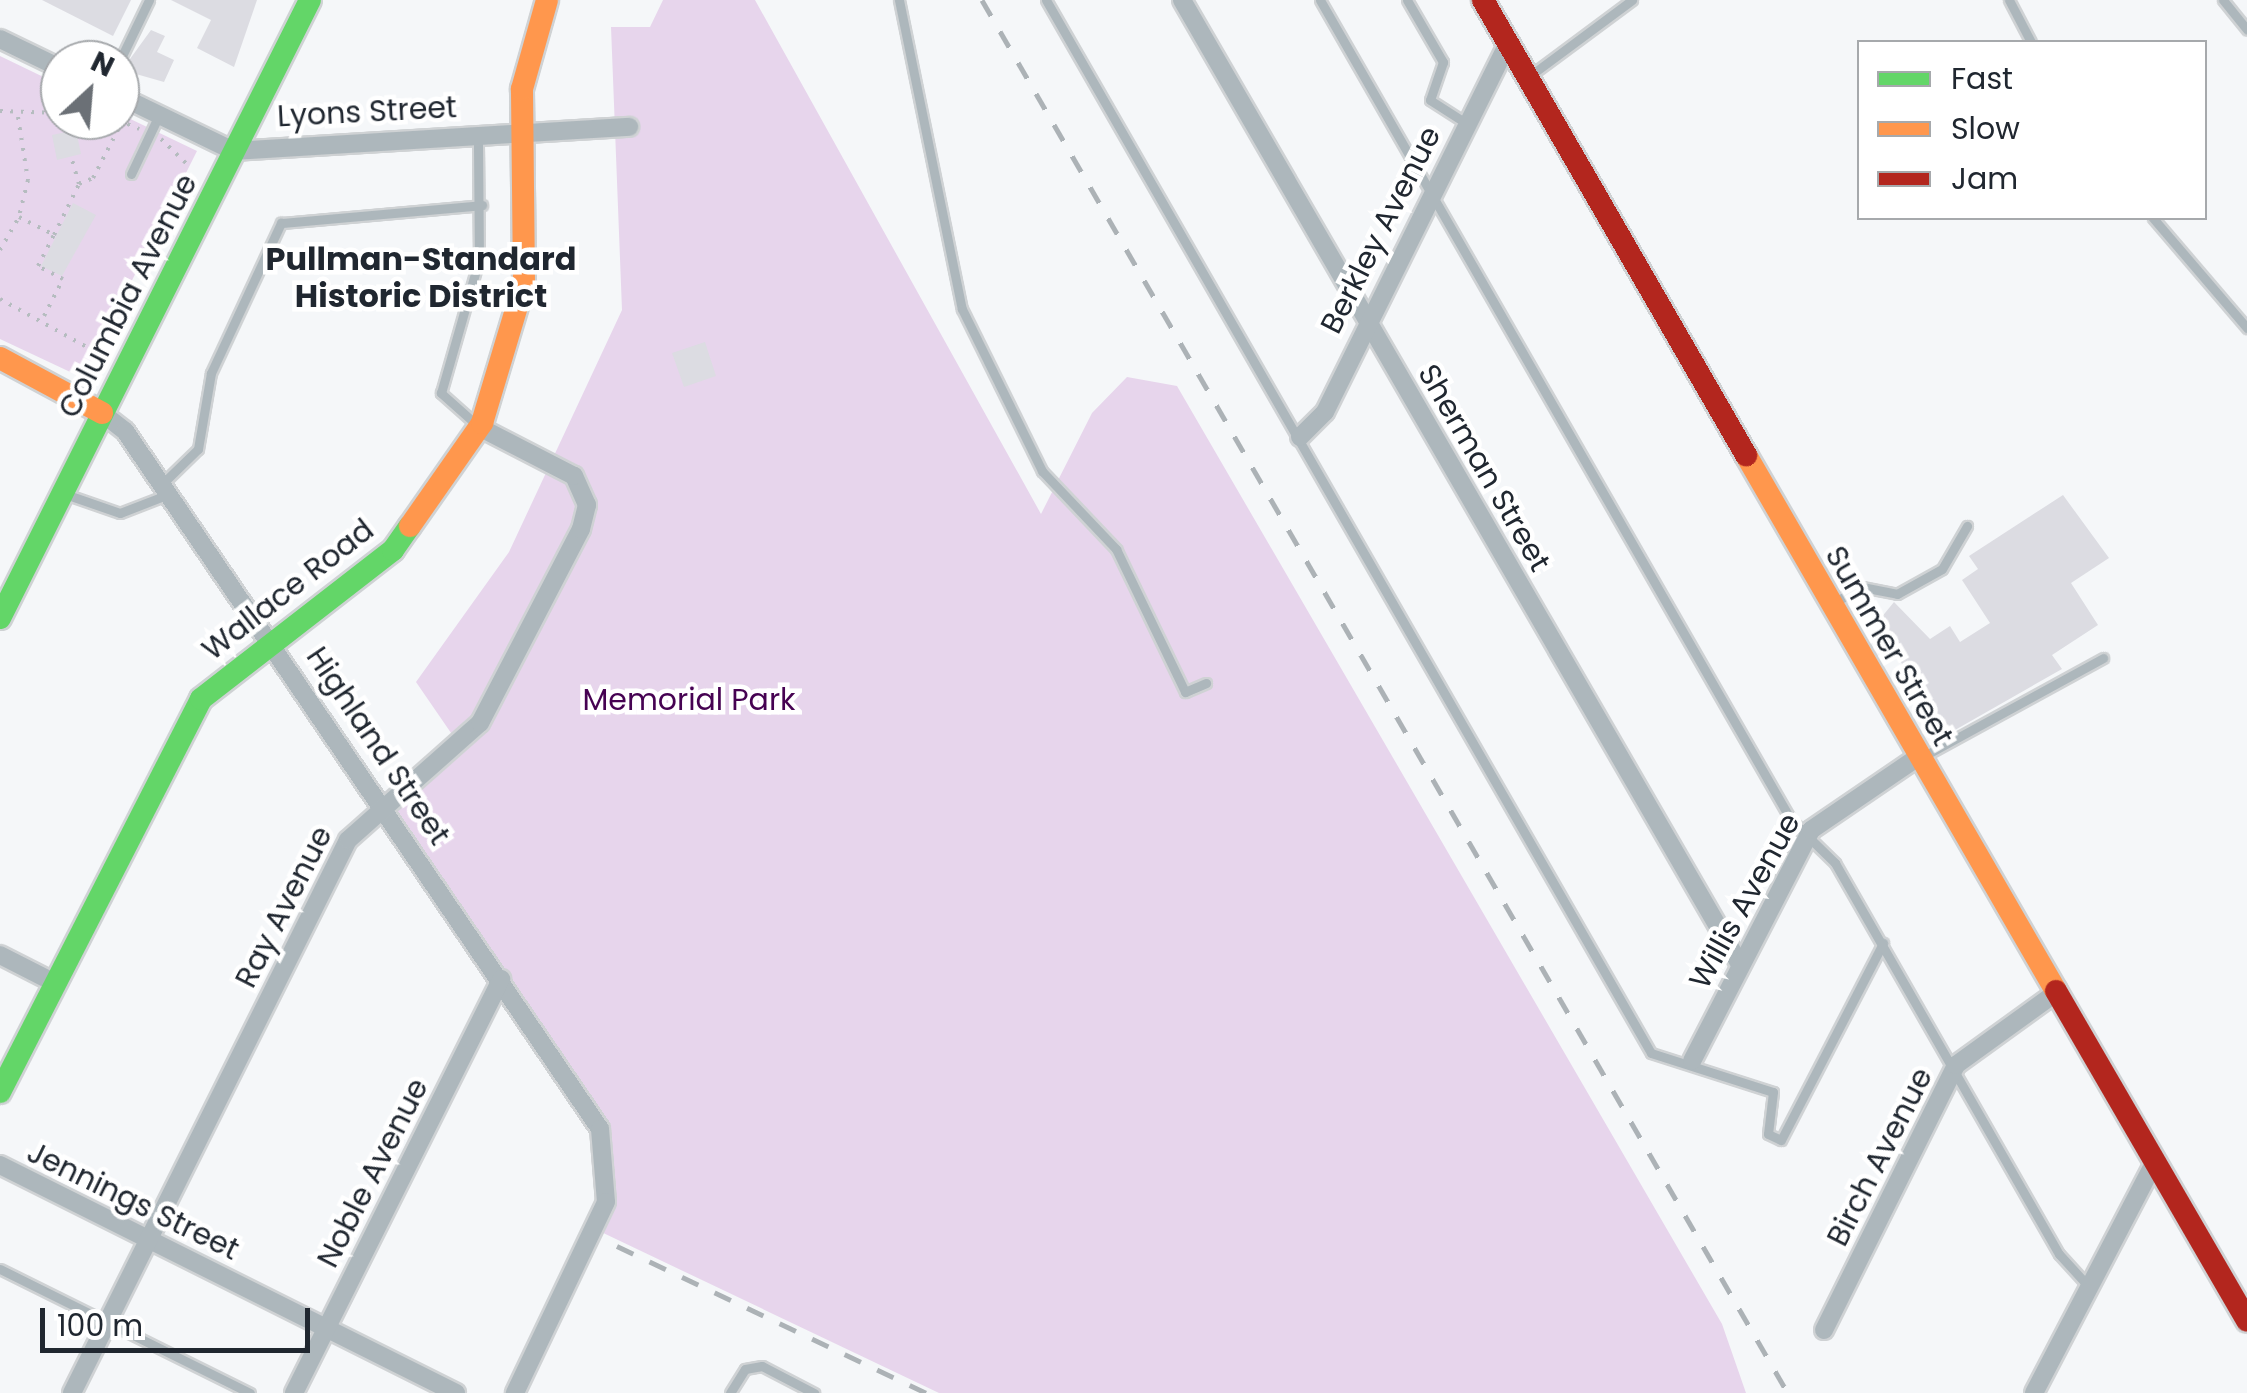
<!DOCTYPE html>
<style>
body{margin:0}
#map{position:relative;width:2247px;height:1393px;overflow:hidden;background:#f5f7f9;font-family:Poppins,sans-serif}
div>[style]{position:absolute}
[style*='--x']{left:calc(var(--x)*1px);top:calc(var(--y)*1px);width:calc(var(--w)*1px);rotate:calc(var(--a)*1deg)}
.green>*{inset:0;background:#e7d5ec}
.building>*{inset:0;background:#dcdce2}
.path>*{height:4px;margin-top:-2px;transform-origin:0;background:repeating-linear-gradient(90deg,#b5bcbf 0 2.5px,transparent 0 10.5px)}
.roads{filter:drop-shadow(2px 0 #cfd2d4) drop-shadow(-2px 0 #cfd2d4) drop-shadow(0 2px #cfd2d4) drop-shadow(0 -2px #cfd2d4)}
.lane>*{height:9px;margin:-4.5px;padding:0 4.5px;transform-origin:4.5px;border-radius:4.5px;background:#adb7bc}
.street>*{height:18px;margin:-9px;padding:0 9px;transform-origin:9px;border-radius:9px;background:#adb7bc}
.fast>*{height:22px;margin:-11px;padding:0 11px;transform-origin:11px;border-radius:11px;background:#63d668}
.slow>*{height:22px;margin:-11px;padding:0 11px;transform-origin:11px;border-radius:11px;background:#ff974d}
.jam>*{height:22px;margin:-11px;padding:0 11px;transform-origin:11px;border-radius:11px;background:#b3261e}
.rail>*{height:5px;margin-top:-2.5px;transform-origin:0;background:repeating-linear-gradient(90deg,#acb2b6 0 18px,transparent 0 36px)}
span{translate:-50% -50%;white-space:nowrap;text-align:center;line-height:1.15;-webkit-text-stroke:9px #fff;paint-order:stroke}
.street-label{font-size:30px;color:#202730}
.park-label{font-size:30px;color:#460252}
.neighbourhood-label{font-size:32px;color:#202730;font-weight:700}
.legend{position:absolute;left:1857px;top:40px;width:350px;height:180px;box-sizing:border-box;background:#fff;border:2px solid #a6a9ac;margin:0;padding:12px 18px;list-style:none;font-size:30px;color:#202730}
.legend li{display:flex;align-items:center;gap:20px;height:50px}
.legend b{width:50px;border:2px solid #a6a9ac}
.north{position:absolute;left:40px;top:40px;width:100px;height:100px;box-sizing:border-box;background:#fff;border:2px solid #a6a9ac;border-radius:50%;rotate:26deg;font-size:28px;font-weight:700;line-height:40px;text-align:center;color:#202730}
.north::after{content:'';display:block;margin:auto;width:35px;height:45px;background:#6b7076;clip-path:polygon(50% 0,100% 100%,50% 72%,0 100%)}
.scale{position:absolute;left:40px;top:1308px;width:270px;height:45px;box-sizing:border-box;border:5px solid #202730;border-top:0;padding-left:12px;font-size:30px;line-height:35px;white-space:nowrap;color:#202730;-webkit-text-stroke:8px #fff;paint-order:stroke}
</style>
<div id="map">
<div class="green">
<i style="clip-path:polygon(663px 0,755px 0,1041px 514px,1092px 413px,1127px 377px,1177px 386px,1722px 1324px,1746px 1393px,939px 1393px,597px 1230px,607px 1151px,382px 805px,460px 746px,416px 682px,509px 552px,622px 310px,611px 27px,650px 27px)"></i>
<i style="clip-path:polygon(0 56px,60px 85px,60px 120px,120px 114px,197px 151px,83px 378px,0 339px)"></i>
</div>
<div class="building">
<i style="clip-path:polygon(42px 0,131px 0,113px 36px)"></i>
<i style="clip-path:polygon(171px 0,257px 0,234px 67px,197px 48px,211px 20px)"></i>
<i style="clip-path:polygon(151px 30px,165px 36px,157px 52px,174px 60px,164px 82px,122px 70px)"></i>
<i style="clip-path:polygon(76px 130px,81px 154px,57px 160px,52px 135px)"></i>
<i style="clip-path:polygon(73px 203px,96px 215px,62px 276px,41px 266px)"></i>
<i style="clip-path:polygon(705px 342px,716px 376px,684px 387px,672px 353px)"></i>
<i style="clip-path:polygon(2063px 495px,2109px 558px,2071px 583px,2098px 625px,2052px 655px,2062px 669px,1948px 734px,1876px 624px,1894px 602px,1930px 639px,1950px 626px,1960px 642px,1990px 623px,1962px 580px,1978px 569px,1969px 556px)"></i>
</div>
<div class="path">
<i style="--x:0;--y:111;--w:60;--a:1.9"></i>
<i style="--x:18;--y:117;--w:64;--a:81"></i>
<i style="--x:28;--y:180;--w:38;--a:104"></i>
<i style="--x:19;--y:217;--w:39;--a:27"></i>
<i style="--x:54;--y:235;--w:57;--a:-63.9"></i>
<i style="--x:79;--y:184;--w:26;--a:-106"></i>
<i style="--x:118;--y:120;--w:23;--a:23"></i>
<i style="--x:161;--y:139;--w:39;--a:44"></i>
<i style="--x:79;--y:184;--w:15;--a:-23"></i>
<i style="--x:93;--y:178;--w:63;--a:-62.6"></i>
<i style="--x:0;--y:250;--w:38;--a:-60"></i>
<i style="--x:0;--y:299;--w:112;--a:28.9"></i>
<i style="--x:44;--y:316;--w:42;--a:-62.8"></i>
<i style="--x:63;--y:279;--w:28;--a:-153"></i>
<i style="--x:38;--y:266;--w:35;--a:-63"></i>
</div>
<div class="roads">
<div class="lane">
<i style="--x:899;--y:0;--w:315;--a:78.5"></i>
<i style="--x:962;--y:309;--w:181;--a:63.7"></i>
<i style="--x:1042;--y:471;--w:108;--a:46.5"></i>
<i style="--x:1116;--y:549;--w:159;--a:64.2"></i>
<i style="--x:1185;--y:692;--w:23;--a:-23"></i>
<i style="--x:1046;--y:0;--w:1214;--a:60.12"></i>
<i style="--x:1651;--y:1053;--w:128;--a:17.7"></i>
<i style="--x:1773;--y:1092;--w:42;--a:96.8"></i>
<i style="--x:1768;--y:1134;--w:14;--a:25"></i>
<i style="--x:1781;--y:1140;--w:222;--a:-62.6"></i>
<i style="--x:1320;--y:0;--w:946;--a:60.13"></i>
<i style="--x:1791;--y:820;--w:62;--a:44.3"></i>
<i style="--x:1835;--y:863;--w:451;--a:60.2"></i>
<i style="--x:2059;--y:1254;--w:45;--a:47.7"></i>
<i style="--x:1407;--y:0;--w:72;--a:59.9"></i>
<i style="--x:1443;--y:62;--w:40;--a:108.9"></i>
<i style="--x:1430;--y:100;--w:43;--a:32.6"></i>
<i style="--x:2009;--y:0;--w:47;--a:62.4"></i>
<i style="--x:2223;--y:0;--w:38;--a:51"></i>
<i style="--x:120;--y:60;--w:67;--a:-64.2"></i>
<i style="--x:1531;--y:75;--w:126;--a:-36.6"></i>
<i style="--x:131;--y:174;--w:65;--a:-64.6"></i>
<i style="--x:2153;--y:218;--w:145;--a:49.5"></i>
<i style="--x:478;--y:426;--w:50;--a:-138.3"></i>
<i style="--x:441;--y:393;--w:138;--a:-74.1"></i>
<i style="--x:479;--y:260;--w:123;--a:-90.5"></i>
<i style="--x:162;--y:484;--w:50;--a:-44.2"></i>
<i style="--x:198;--y:449;--w:77;--a:-80.3"></i>
<i style="--x:211;--y:373;--w:166;--a:-65"></i>
<i style="--x:281;--y:223;--w:202;--a:-5.1"></i>
<i style="--x:65;--y:494;--w:58;--a:19.1"></i>
<i style="--x:120;--y:513;--w:53;--a:-21.2"></i>
<i style="--x:1833;--y:603;--w:33;--a:-29"></i>
<i style="--x:1862;--y:587;--w:36;--a:11"></i>
<i style="--x:1897;--y:594;--w:51;--a:-29.1"></i>
<i style="--x:1942;--y:569;--w:50;--a:-59.8"></i>
<i style="--x:1926;--y:755;--w:202;--a:-28.7"></i>
<i style="--x:0;--y:1269;--w:279;--a:26.4"></i>
<i style="--x:730;--y:1393;--w:28;--a:-58"></i>
<i style="--x:745;--y:1369;--w:17;--a:-10"></i>
<i style="--x:762;--y:1366;--w:59;--a:27.4"></i>
</div>
<div class="street">
<i style="--x:1182;--y:0;--w:1112;--a:59.95"></i>
<i style="--x:0;--y:39;--w:67;--a:25.8"></i>
<i style="--x:120;--y:96;--w:127;--a:25.8"></i>
<i style="--x:234;--y:151;--w:396;--a:-3.5"></i>
<i style="--x:102;--y:413;--w:29;--a:38"></i>
<i style="--x:125;--y:431;--w:844;--a:55.76"></i>
<i style="--x:600;--y:1129;--w:73;--a:85.3"></i>
<i style="--x:606;--y:1202;--w:212;--a:115.5"></i>
<i style="--x:1300;--y:437;--w:35;--a:-45"></i>
<i style="--x:1325;--y:412;--w:412;--a:-63.6"></i>
<i style="--x:0;--y:955;--w:62;--a:27"></i>
<i style="--x:1692;--y:1061;--w:260;--a:-62.7"></i>
<i style="--x:1811;--y:830;--w:130;--a:-34.3"></i>
<i style="--x:0;--y:1165;--w:510;--a:26.57"></i>
<i style="--x:1824;--y:1330;--w:296;--a:-63.5"></i>
<i style="--x:1956;--y:1065;--w:125;--a:-35.9"></i>
<i style="--x:72;--y:1393;--w:618;--a:-63.48"></i>
<i style="--x:348;--y:840;--w:176;--a:-41.6"></i>
<i style="--x:480;--y:723;--w:219;--a:-62.5"></i>
<i style="--x:581;--y:529;--w:25;--a:-76"></i>
<i style="--x:587;--y:505;--w:32;--a:-114"></i>
<i style="--x:574;--y:476;--w:107;--a:-152.7"></i>
<i style="--x:294;--y:1393;--w:463;--a:-63.4"></i>
<i style="--x:2034;--y:1393;--w:261;--a:-62.4"></i>
</div>
<div class="fast">
<i style="--x:0;--y:618;--w:691;--a:-63.36"></i>
<i style="--x:0;--y:1092;--w:441;--a:-62.9"></i>
<i style="--x:201;--y:699;--w:243;--a:-37.8"></i>
<i style="--x:393;--y:550;--w:29;--a:-55"></i>
</div>
<div class="slow">
<i style="--x:0;--y:358;--w:116;--a:28.3"></i>
<i style="--x:1746;--y:455;--w:619;--a:59.96"></i>
<i style="--x:410;--y:526;--w:126;--a:-55"></i>
<i style="--x:482;--y:423;--w:146;--a:-73.3"></i>
<i style="--x:524;--y:283;--w:194;--a:-90.6"></i>
<i style="--x:522;--y:89;--w:92;--a:-74.3"></i>
</div>
<div class="jam">
<i style="--x:1483;--y:0;--w:526;--a:59.97"></i>
<i style="--x:2056;--y:991;--w:381;--a:59.9"></i>
</div>
</div>
<div class="rail">
<i style="--x:982;--y:0;--w:1609;--a:59.95"></i>
<i style="--x:617;--y:1246;--w:342;--a:25.4"></i>
</div>
<div class="street-label">
<span style="left:367px;top:112px;rotate:-3deg">Lyons Street</span>
<span style="left:1381px;top:230px;rotate:-63deg">Berkley Avenue</span>
<span style="left:128px;top:296px;rotate:-63deg">Columbia Avenue</span>
<span style="left:1484px;top:468px;rotate:60deg">Sherman Street</span>
<span style="left:288px;top:590px;rotate:-38deg">Wallace Road</span>
<span style="left:1889px;top:646px;rotate:60deg">Summer Street</span>
<span style="left:378px;top:746px;rotate:56deg">Highland Street</span>
<span style="left:1745px;top:901px;rotate:-61deg">Willis Avenue</span>
<span style="left:284px;top:907px;rotate:-63deg">Ray Avenue</span>
<span style="left:1880px;top:1157px;rotate:-63deg">Birch Avenue</span>
<span style="left:373px;top:1173px;rotate:-63deg">Noble Avenue</span>
<span style="left:133px;top:1201px;rotate:26deg">Jennings Street</span>
</div>
<div class="park-label">
<span style="left:689px;top:700px">Memorial Park</span>
</div>
<div class="neighbourhood-label">
<span style="left:421px;top:278px">Pullman-Standard<br>Historic District</span>
</div>
<ul class="legend">
<li><b style="height:12px;background:#63d668"></b>Fast</li>
<li><b style="height:12px;background:#ff974d"></b>Slow</li>
<li><b style="height:12px;background:#b3261e"></b>Jam</li>
</ul>
<div class="north">N</div>
<div class="scale">100 m</div>
</div>
